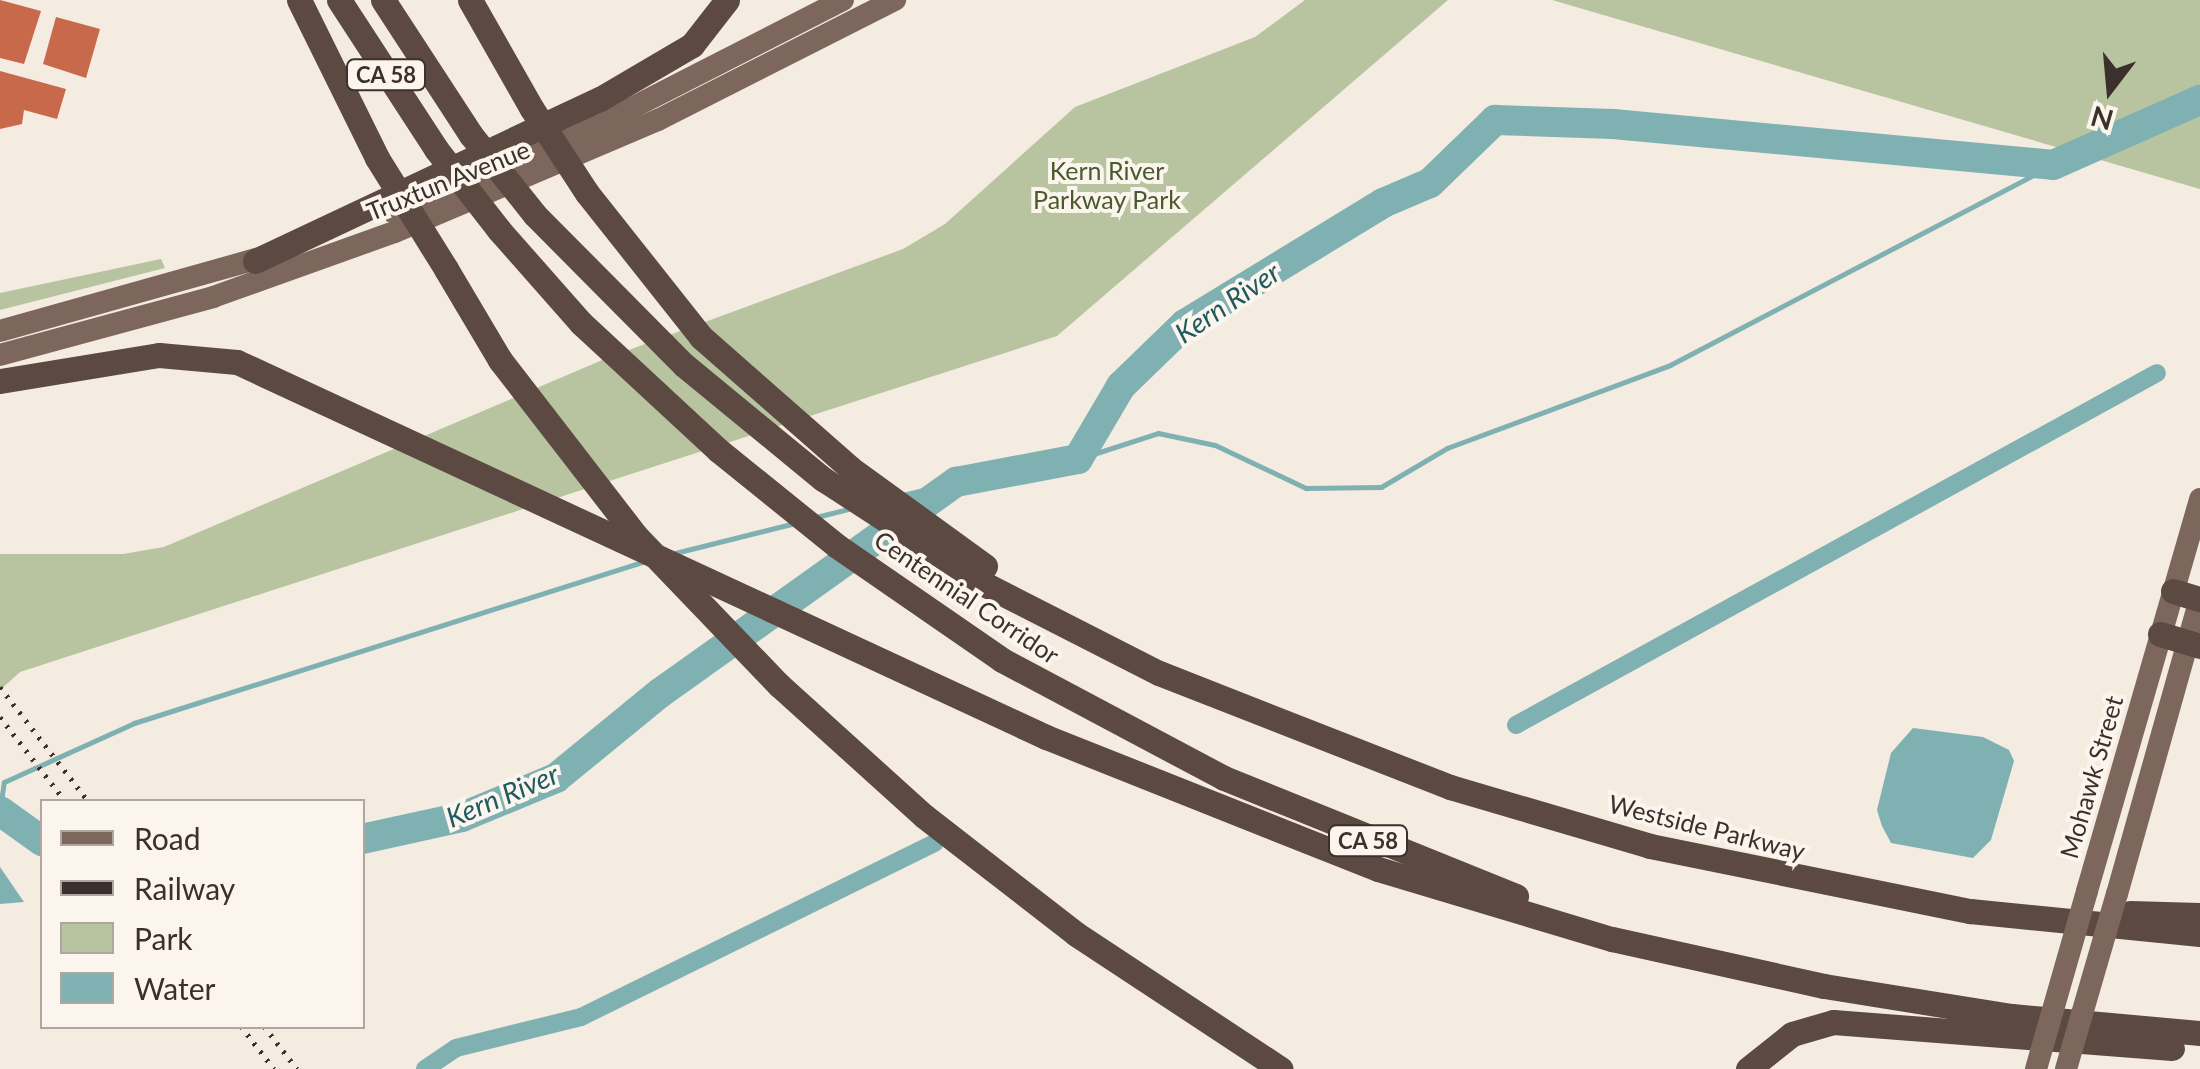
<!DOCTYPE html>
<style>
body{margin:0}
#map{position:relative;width:2200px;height:1069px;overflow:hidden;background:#f4ebe1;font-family:Lato,sans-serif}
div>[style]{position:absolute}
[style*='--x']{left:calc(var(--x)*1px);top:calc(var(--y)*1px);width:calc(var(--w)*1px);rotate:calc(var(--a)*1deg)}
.green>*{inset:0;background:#b8c4a0}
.water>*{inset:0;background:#7fb0b2}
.stream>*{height:5px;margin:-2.5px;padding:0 2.5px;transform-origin:2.5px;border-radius:2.5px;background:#7fb0b2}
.canal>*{height:18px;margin:-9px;padding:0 9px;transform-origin:9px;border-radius:9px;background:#7fb0b2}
.river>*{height:30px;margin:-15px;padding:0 15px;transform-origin:15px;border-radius:15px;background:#7fb0b2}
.building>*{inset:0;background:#c8694b}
.major>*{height:22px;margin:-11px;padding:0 11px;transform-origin:11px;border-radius:11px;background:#7d675c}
.highway>*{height:25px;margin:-12.5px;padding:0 12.5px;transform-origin:12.5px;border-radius:12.5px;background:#5c4a42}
.rail>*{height:5px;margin-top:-2.5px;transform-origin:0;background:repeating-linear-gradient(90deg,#3b302b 0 2.5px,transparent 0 10.5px)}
.major-bridge>*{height:22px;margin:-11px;padding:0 11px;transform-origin:11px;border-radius:11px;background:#7d675c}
.highway-bridge>*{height:25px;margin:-12.5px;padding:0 12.5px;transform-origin:12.5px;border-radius:12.5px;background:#5c4a42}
span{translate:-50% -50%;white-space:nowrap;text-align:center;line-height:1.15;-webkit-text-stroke:8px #fbf5ee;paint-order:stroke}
.shield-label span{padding:2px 8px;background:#fbf5ee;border:2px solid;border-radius:8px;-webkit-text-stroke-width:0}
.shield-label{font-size:22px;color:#3b302b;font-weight:700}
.park-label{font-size:25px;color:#4a5a2e}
.street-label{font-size:25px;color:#3b302b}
.water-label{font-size:28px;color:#1f5a5e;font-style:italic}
.legend{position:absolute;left:40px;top:799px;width:325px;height:230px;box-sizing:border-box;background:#fbf5ee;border:2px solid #aea6a0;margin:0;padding:12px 18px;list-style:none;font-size:30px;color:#3b302b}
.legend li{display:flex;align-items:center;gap:20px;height:50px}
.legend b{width:50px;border:2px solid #aea6a0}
.north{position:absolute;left:2060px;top:40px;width:100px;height:100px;-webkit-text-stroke:8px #fbf5ee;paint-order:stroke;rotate:196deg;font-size:28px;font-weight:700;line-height:40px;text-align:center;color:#3b302b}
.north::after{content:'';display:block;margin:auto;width:35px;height:45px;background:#3b302b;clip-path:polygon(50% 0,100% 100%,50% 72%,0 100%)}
</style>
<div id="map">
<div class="green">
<i style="clip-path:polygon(1305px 0,1448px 0,1057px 336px,20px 672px,0 690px,0 554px,123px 554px,164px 547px,607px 358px,903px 249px,945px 224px,1075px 107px,1255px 37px)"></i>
<i style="clip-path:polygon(1552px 0,2200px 0,2200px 189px)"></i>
<i style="clip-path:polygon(161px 259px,165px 268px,0 310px,0 293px)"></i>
</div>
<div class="water">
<i style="clip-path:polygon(1913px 728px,1983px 737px,2009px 750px,2014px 761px,1991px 840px,1973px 858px,1891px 843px,1882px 826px,1877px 810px,1891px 753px)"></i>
<i style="clip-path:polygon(0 867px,24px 902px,0 904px)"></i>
</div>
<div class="stream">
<i style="--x:1078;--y:459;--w:84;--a:-18"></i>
<i style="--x:1158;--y:433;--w:58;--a:11.9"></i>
<i style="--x:1215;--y:445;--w:101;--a:25.3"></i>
<i style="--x:1306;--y:488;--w:75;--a:-0.8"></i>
<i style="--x:1381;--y:487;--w:77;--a:-30.6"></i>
<i style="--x:1447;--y:448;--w:238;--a:-20.4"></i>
<i style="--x:1670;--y:365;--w:432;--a:-27.6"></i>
<i style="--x:903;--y:495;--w:55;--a:-13.8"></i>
<i style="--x:816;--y:517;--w:38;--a:-14"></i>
<i style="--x:675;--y:553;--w:124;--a:-14"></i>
<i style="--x:0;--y:809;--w:27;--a:-82"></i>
<i style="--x:4;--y:782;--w:143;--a:-24.4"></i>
<i style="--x:134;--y:723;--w:536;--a:-17.59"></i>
</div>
<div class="canal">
<i style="--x:1516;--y:725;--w:731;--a:-28.77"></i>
<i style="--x:425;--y:1069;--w:37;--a:-34"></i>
<i style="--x:456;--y:1048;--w:129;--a:-13.9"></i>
<i style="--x:581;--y:1017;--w:394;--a:-26.2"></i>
</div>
<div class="river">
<i style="--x:0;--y:811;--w:52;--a:35.5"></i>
<i style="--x:362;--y:839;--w:102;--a:-12.4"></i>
<i style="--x:462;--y:817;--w:102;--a:-22.5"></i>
<i style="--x:556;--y:778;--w:134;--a:-39.3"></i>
<i style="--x:660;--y:693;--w:364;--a:-35.5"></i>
<i style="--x:956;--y:482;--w:124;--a:-10.7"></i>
<i style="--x:1078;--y:459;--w:85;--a:-59.5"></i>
<i style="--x:1121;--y:386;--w:89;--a:-44.1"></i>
<i style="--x:1185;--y:324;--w:232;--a:-31.4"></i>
<i style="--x:1383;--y:203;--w:51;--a:-23.1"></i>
<i style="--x:1430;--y:183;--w:91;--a:-44.1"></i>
<i style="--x:1495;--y:120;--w:118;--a:1.9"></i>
<i style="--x:1613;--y:124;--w:442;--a:5.3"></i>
<i style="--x:2053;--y:165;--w:161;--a:-23.9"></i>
</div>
<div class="building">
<i style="clip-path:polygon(0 0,41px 11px,24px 64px,0 58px)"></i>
<i style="clip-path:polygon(56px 17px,100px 29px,86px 78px,43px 64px)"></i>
<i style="clip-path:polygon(0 71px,66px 89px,57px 119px,24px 110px,22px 124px,0 129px)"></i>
</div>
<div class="major">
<i style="--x:390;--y:211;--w:199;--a:-21.8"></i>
<i style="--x:575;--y:137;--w:301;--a:-27.1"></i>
<i style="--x:0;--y:331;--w:281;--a:-15.7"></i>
<i style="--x:0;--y:355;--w:221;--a:-15.2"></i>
<i style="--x:213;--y:297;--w:193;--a:-19.7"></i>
<i style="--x:395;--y:232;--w:286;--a:-23.1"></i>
<i style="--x:658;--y:120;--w:266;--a:-26.9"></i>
<i style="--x:2087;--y:891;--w:408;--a:-73.9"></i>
<i style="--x:2117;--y:894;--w:307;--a:-74.3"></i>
</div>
<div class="highway">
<i style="--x:299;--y:0;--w:176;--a:63.7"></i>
<i style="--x:339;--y:0;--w:178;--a:56.9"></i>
<i style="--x:383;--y:0;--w:161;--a:56.9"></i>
<i style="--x:470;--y:0;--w:125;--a:60.4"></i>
<i style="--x:587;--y:193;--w:184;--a:51.6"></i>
<i style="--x:701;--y:337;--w:198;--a:41.3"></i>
<i style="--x:850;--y:468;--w:167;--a:36"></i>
<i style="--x:535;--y:215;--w:211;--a:45.2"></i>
<i style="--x:684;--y:365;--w:180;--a:39.4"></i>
<i style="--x:823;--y:479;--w:194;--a:33"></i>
<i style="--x:986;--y:585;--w:194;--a:27"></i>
<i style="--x:1159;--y:673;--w:313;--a:21.4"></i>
<i style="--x:1450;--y:787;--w:209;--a:16.4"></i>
<i style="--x:1650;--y:846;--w:327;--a:11.5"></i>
<i style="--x:1970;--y:911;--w:231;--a:5.7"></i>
<i style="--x:499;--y:230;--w:124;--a:48.6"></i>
<i style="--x:581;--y:323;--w:187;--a:42.8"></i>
<i style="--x:718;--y:450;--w:153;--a:38.9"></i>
<i style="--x:837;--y:546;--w:201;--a:34.6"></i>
<i style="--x:1002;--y:660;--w:251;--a:28"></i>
<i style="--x:1224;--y:778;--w:315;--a:22"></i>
<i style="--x:255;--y:261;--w:381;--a:-25.2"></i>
<i style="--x:600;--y:99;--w:107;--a:-30.4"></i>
<i style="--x:692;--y:45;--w:57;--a:-52.1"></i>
<i style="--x:446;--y:269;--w:106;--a:59.3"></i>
<i style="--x:0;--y:381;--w:161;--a:-9.3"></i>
<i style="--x:159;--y:355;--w:78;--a:5.1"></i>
<i style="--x:237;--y:362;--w:892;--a:24.87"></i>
<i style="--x:1046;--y:737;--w:357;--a:21.7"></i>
<i style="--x:1378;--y:869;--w:244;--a:16.7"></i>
<i style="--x:1612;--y:939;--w:217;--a:12.5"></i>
<i style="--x:1824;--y:986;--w:190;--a:9.1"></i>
<i style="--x:2012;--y:1016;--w:189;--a:5.2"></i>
<i style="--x:2173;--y:591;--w:28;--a:17"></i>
<i style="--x:2160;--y:634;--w:42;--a:16.7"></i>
<i style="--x:2130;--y:913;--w:70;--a:1.6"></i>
<i style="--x:1076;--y:934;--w:245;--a:33.4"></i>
<i style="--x:1748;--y:1069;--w:56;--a:-38.5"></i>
<i style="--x:1792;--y:1034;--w:43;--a:-16.3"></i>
<i style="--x:1833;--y:1022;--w:340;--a:4.4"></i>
</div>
<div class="rail">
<i style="--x:0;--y:687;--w:145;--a:52.3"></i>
<i style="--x:0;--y:717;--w:108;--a:52.2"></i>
<i style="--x:241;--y:1026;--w:54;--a:52.5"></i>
<i style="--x:264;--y:1026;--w:54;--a:52.5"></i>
</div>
<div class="major-bridge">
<i style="--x:2036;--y:1069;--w:185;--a:-74"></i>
<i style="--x:2066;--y:1069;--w:182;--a:-73.8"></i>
</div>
<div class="highway-bridge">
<i style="--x:532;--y:109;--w:100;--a:56.8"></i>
<i style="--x:471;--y:135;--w:102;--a:51.3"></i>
<i style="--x:436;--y:149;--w:103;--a:52.1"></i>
<i style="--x:377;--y:158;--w:131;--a:58.1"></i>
<i style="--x:500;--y:360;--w:222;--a:52.3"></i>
<i style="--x:636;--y:536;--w:207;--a:46.2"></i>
<i style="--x:779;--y:685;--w:195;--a:42.1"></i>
<i style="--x:924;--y:816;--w:192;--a:37.8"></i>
</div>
<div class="shield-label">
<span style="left:386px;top:75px">CA 58</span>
<span style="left:1368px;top:841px">CA 58</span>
</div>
<div class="park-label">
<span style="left:1107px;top:185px">Kern River<br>Parkway Park</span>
</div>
<div class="street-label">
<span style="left:448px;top:180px;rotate:-22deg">Truxtun Avenue</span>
<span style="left:967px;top:597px;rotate:34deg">Centennial Corridor</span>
<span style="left:2091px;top:777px;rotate:-74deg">Mohawk Street</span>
<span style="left:1707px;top:827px;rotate:14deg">Westside Parkway</span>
</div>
<div class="water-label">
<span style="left:1227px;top:302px;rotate:-34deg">Kern River</span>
<span style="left:502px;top:795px;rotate:-23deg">Kern River</span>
</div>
<ul class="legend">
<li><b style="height:12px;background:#7d675c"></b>Road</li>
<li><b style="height:12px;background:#3b302b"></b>Railway</li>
<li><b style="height:28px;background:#b8c4a0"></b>Park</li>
<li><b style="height:28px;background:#7fb0b2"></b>Water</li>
</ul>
<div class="north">N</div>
</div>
